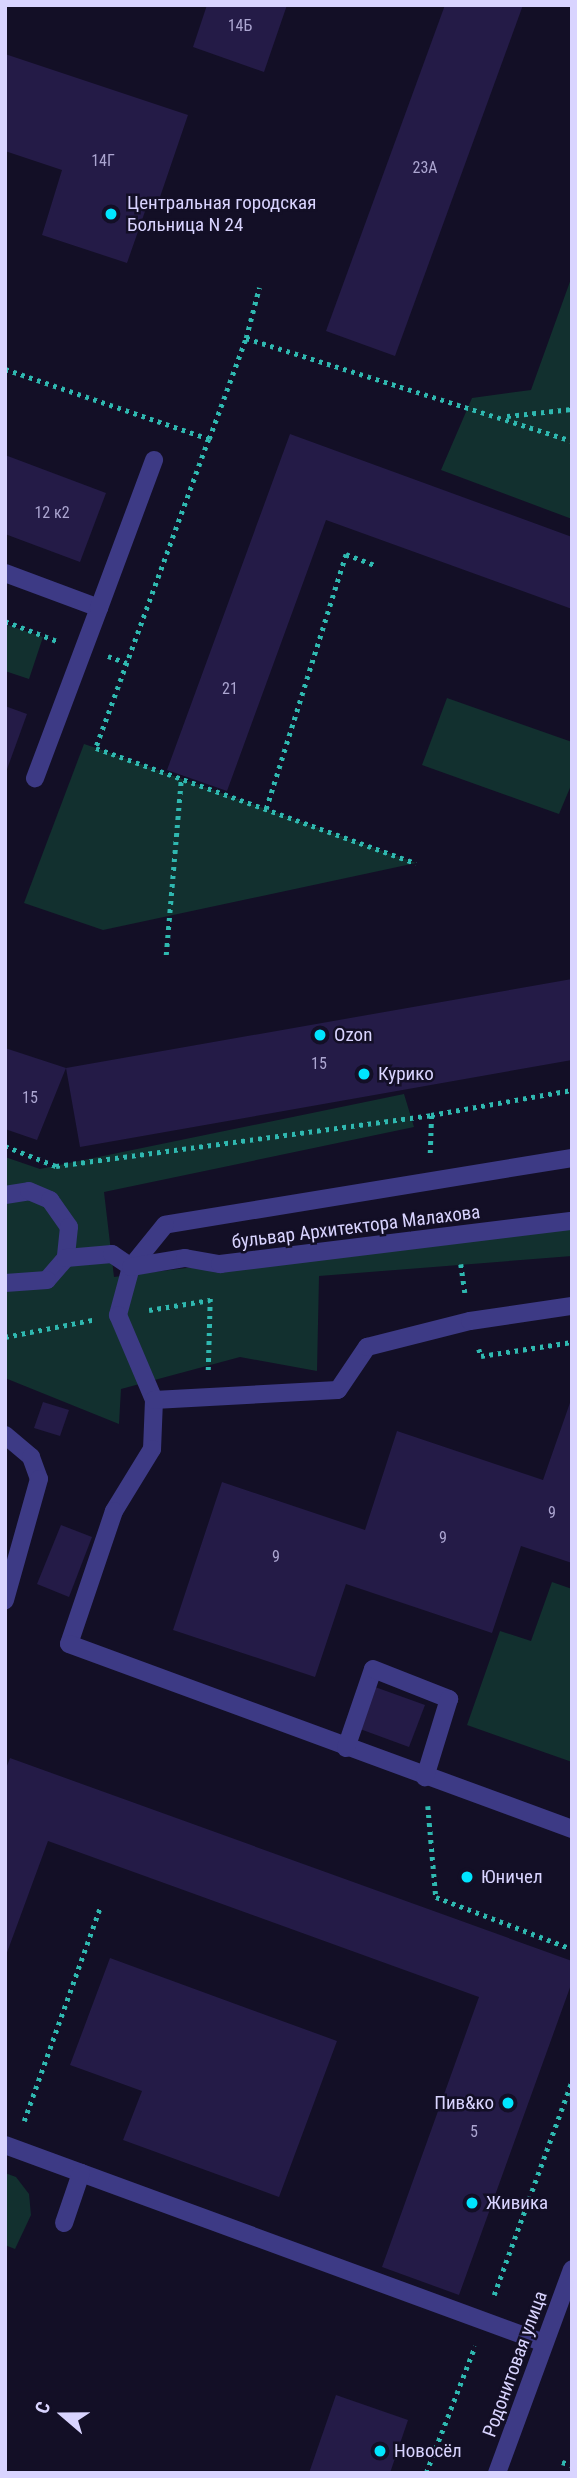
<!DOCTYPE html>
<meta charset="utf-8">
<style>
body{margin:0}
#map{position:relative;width:577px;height:2478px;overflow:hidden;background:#130f26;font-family:"Roboto Condensed",sans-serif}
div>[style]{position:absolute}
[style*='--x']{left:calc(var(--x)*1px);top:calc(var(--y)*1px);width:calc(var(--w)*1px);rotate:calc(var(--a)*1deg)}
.green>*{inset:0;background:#12302f}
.building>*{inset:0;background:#241b47}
.path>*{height:4.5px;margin-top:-2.25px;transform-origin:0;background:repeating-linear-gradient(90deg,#2fb8b0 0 3.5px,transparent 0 8.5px)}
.minor>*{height:18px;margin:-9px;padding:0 9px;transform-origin:9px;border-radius:9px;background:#3d3a85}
.dots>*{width:19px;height:19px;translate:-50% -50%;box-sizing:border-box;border:4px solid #130f26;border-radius:50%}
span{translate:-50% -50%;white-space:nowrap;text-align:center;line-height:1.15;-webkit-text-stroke:5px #130f26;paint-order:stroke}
.number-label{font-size:16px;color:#aca6d1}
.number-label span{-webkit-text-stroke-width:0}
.poi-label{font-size:19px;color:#d9d4ff}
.left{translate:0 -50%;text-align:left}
.right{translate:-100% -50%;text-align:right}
.street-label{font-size:19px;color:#d9d4ff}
.frame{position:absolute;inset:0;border:7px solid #d9d4ff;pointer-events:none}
.north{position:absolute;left:28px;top:2380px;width:70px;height:70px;-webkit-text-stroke:5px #130f26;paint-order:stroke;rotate:290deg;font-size:19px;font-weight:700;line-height:28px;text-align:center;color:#d9d4ff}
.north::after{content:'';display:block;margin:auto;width:24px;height:32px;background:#d9d4ff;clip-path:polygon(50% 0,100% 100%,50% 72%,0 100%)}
</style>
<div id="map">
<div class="green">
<i style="clip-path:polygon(572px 276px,572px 519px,441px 470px,472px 398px,531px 390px)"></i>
<i style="clip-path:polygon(5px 624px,43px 637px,29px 679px,5px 671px)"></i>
<i style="clip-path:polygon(447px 698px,572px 742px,572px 783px,559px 814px,422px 765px)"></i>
<i style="clip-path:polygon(84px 744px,96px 748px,416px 863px,103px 930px,24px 903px)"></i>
<i style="clip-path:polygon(404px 1094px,414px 1127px,104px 1192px,114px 1277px,572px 1220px,572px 1256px,319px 1276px,317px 1371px,240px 1357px,121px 1389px,119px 1424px,5px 1378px,5px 1157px,40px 1169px)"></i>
<i style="clip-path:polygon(552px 1582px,572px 1589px,572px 1762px,467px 1725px,500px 1631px,531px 1641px)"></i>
<i style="clip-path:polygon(5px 2173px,16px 2177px,29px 2194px,31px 2215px,15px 2249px,5px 2245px)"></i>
</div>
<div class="building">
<i style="clip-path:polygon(207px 5px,287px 5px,264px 72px,193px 47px)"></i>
<i style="clip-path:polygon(445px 5px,523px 5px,395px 356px,326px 331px)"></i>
<i style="clip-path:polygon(5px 54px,188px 115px,160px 197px,150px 197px,127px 263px,42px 235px,62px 170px,5px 151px)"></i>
<i style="clip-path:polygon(290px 434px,572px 537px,572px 609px,326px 520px,227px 791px,167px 770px)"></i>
<i style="clip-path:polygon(5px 455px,106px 493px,80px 562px,5px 534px)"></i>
<i style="clip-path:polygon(5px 706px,27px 714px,6px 772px,5px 772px)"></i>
<i style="clip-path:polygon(572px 979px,572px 1060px,80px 1147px,66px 1068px,37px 1140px,5px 1129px,5px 1048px,66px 1068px)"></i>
<i style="clip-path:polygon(572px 1397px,572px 1563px,521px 1546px,492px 1633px,346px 1584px,315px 1677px,173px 1630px,222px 1482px,365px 1530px,397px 1431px,543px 1480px)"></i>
<i style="clip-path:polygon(43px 1402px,69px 1410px,60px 1436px,34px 1428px)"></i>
<i style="clip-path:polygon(61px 1525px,92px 1537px,69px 1597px,37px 1584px)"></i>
<i style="clip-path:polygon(375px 1687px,425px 1705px,409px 1747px,360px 1729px)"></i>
<i style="clip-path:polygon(10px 1758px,572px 1961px,572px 1982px,459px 2295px,382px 2267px,479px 1997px,48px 1841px,5px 1958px,5px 1771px)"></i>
<i style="clip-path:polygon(110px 1958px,337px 2041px,279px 2197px,123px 2140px,142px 2091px,70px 2065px)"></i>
<i style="clip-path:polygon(336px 2395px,408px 2420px,390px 2473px,309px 2473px)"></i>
</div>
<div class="path">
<i style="--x:246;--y:338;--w:342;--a:17.5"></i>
<i style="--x:5;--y:369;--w:216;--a:18.9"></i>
<i style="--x:209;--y:439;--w:108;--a:-69.9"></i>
<i style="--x:246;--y:338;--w:52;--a:-75.4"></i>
<i style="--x:507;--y:416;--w:65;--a:-6.1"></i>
<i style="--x:209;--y:439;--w:329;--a:110.1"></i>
<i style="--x:96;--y:748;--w:340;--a:19.8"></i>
<i style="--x:5;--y:621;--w:56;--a:21"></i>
<i style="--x:108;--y:656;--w:20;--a:20"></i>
<i style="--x:266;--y:809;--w:267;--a:-72.6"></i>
<i style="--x:346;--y:554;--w:31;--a:21"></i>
<i style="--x:166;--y:955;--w:177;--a:-85.1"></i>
<i style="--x:5;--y:1146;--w:55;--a:21.4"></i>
<i style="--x:56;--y:1166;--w:378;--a:-7.7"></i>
<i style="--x:431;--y:1115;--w:143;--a:-10.1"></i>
<i style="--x:430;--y:1153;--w:38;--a:-88"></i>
<i style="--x:461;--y:1264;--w:29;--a:82"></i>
<i style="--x:149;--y:1310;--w:62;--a:-9.3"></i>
<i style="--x:5;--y:1337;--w:89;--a:-11.1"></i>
<i style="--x:479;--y:1349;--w:7;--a:74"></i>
<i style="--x:481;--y:1356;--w:92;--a:-8.7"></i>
<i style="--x:208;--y:1370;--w:72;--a:-88.4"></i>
<i style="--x:428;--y:1806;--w:91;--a:85"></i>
<i style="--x:436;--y:1897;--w:146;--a:20.9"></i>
<i style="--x:24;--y:2121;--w:227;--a:-70.4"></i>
<i style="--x:494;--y:2295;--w:228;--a:-70"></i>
<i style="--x:562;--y:2462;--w:10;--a:17"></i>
<i style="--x:426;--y:2473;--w:136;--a:-68.9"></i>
</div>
<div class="minor">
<i style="--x:5;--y:573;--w:100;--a:20.4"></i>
<i style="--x:99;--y:608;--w:182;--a:110.6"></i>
<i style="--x:99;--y:608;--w:158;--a:-69.6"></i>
<i style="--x:572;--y:1158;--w:412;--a:170.7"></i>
<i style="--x:165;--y:1225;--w:54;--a:129"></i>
<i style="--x:131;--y:1267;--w:50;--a:105.2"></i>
<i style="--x:118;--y:1315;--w:92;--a:67"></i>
<i style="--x:154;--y:1400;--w:49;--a:92.3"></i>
<i style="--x:152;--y:1449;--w:73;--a:121.5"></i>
<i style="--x:114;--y:1511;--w:140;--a:108.7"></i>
<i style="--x:69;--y:1644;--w:536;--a:20.19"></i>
<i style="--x:5;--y:1195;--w:24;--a:-9"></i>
<i style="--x:29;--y:1191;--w:23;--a:23"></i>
<i style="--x:50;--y:1200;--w:33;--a:55"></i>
<i style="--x:69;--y:1227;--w:31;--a:96"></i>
<i style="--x:66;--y:1258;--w:29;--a:131"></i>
<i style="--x:47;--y:1280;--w:42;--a:175.9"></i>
<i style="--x:66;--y:1258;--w:46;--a:-5"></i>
<i style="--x:112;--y:1254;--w:23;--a:34"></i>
<i style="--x:131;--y:1267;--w:55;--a:-9.5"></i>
<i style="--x:185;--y:1258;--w:36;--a:10"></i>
<i style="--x:220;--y:1264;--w:355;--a:-7"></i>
<i style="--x:154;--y:1400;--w:184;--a:-3.1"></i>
<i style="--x:338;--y:1390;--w:52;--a:-56"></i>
<i style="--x:367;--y:1347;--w:106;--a:-14.2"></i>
<i style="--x:470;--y:1321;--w:103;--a:-8.4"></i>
<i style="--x:5;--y:1435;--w:34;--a:40"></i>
<i style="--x:31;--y:1457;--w:23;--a:70"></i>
<i style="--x:39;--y:1479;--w:126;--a:105.7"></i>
<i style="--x:346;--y:1748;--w:83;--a:-71.1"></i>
<i style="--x:373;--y:1669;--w:82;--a:21.5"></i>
<i style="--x:449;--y:1699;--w:82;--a:107.1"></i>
<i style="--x:5;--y:2145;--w:574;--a:20.17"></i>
<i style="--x:64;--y:2223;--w:53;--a:-71.2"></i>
<i style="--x:497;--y:2473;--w:217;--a:-69.8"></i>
</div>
<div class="dots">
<i style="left:111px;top:214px;background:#00e5ff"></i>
<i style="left:320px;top:1035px;background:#00e5ff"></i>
<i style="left:364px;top:1074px;background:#00e5ff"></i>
<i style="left:467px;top:1877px;background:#00e5ff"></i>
<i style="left:508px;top:2103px;background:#00e5ff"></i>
<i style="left:472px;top:2203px;background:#00e5ff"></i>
<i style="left:380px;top:2451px;background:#00e5ff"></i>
</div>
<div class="number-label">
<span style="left:240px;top:26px">14Б</span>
<span style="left:103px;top:161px">14Г</span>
<span style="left:425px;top:168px">23А</span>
<span style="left:52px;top:513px">12 к2</span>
<span style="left:230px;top:689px">21</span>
<span style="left:319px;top:1064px">15</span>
<span style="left:30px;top:1098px">15</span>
<span style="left:552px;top:1513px">9</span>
<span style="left:443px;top:1538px">9</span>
<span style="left:276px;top:1557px">9</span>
<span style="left:474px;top:2132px">5</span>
</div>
<div class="poi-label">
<span class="left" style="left:127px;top:214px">Центральная городская<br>Больница N 24</span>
<span class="left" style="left:334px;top:1035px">Ozon</span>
<span class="left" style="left:378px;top:1074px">Курико</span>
<span class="left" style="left:481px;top:1877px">Юничел</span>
<span class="right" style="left:494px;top:2103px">Пив&amp;ко</span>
<span class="left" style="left:486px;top:2203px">Живика</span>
<span class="left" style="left:394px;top:2451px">Новосёл</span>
</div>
<div class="street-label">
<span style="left:356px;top:1227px;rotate:-7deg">бульвар Архитектора Малахова</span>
<span style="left:515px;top:2364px;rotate:-70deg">Родонитовая улица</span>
</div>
<div class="frame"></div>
<div class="north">С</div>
</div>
